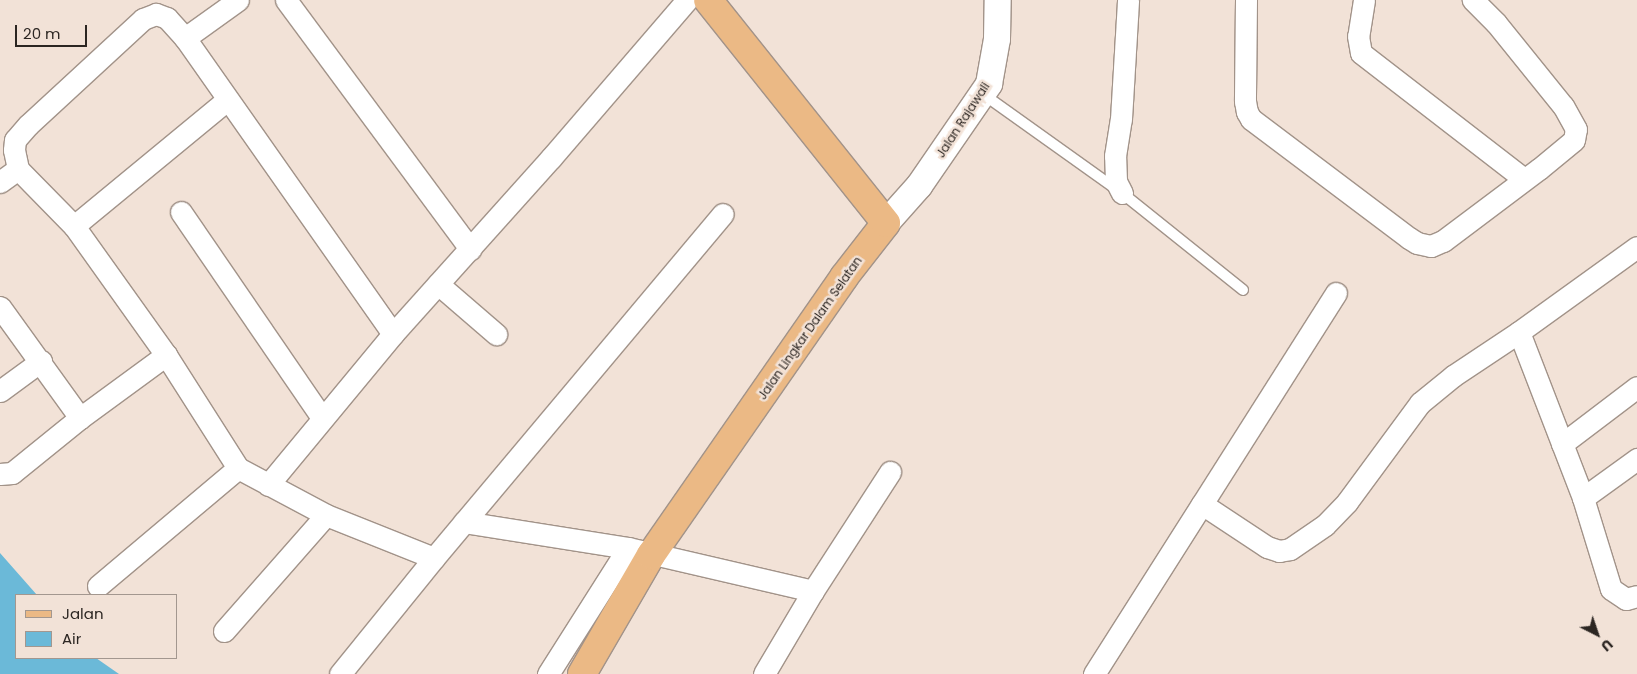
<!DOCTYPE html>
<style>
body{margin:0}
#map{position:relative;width:1637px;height:674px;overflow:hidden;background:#f2e2d7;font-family:Poppins,sans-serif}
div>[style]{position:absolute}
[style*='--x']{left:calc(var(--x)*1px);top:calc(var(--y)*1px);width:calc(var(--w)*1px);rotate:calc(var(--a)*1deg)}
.water>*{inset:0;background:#6bb9d8}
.roads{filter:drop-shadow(1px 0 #a29389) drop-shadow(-1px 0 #a29389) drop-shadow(0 1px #a29389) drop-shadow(0 -1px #a29389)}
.service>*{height:10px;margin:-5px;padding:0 5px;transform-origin:5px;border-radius:5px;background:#fff}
.minor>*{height:21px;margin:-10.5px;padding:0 10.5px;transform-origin:10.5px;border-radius:10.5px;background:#fff}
.tertiary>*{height:26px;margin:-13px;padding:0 13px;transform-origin:13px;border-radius:13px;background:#fff}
.primary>*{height:28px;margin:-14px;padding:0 14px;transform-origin:14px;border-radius:14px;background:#ebb985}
span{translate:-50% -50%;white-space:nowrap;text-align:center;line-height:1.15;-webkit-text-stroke:5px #f2e2d7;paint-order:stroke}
.street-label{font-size:12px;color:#2c2622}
.legend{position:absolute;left:15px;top:594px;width:162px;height:65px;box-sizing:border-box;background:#f2e2d7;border:1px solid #a3978f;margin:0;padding:6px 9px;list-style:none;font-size:15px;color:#2c2622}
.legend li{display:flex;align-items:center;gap:10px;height:25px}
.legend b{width:25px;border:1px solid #a3978f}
.north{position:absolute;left:1572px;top:609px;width:50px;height:50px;-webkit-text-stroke:4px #f2e2d7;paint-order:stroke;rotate:139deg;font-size:14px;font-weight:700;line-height:20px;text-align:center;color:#2c2622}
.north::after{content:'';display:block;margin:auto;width:18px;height:22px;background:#2c2622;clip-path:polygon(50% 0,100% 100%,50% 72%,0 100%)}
.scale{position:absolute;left:15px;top:25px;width:72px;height:22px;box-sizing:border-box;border:2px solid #2c2622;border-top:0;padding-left:6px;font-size:15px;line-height:18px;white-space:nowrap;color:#2c2622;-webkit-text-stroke:4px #f2e2d7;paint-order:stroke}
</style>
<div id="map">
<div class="water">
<i style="clip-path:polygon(0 553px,37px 595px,16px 595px,16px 658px,96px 658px,119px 674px,0 674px)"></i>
</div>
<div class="roads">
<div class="service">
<i style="--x:983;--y:94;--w:171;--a:35.5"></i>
<i style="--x:1122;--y:193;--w:155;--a:38.7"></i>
</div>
<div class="minor">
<i style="--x:286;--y:0;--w:310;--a:53.5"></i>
<i style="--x:1246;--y:0;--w:101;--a:90.6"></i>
<i style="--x:1245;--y:101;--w:11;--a:80"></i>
<i style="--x:1247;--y:112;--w:8;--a:60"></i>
<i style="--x:1251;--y:119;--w:198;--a:37"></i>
<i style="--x:1409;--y:238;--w:9;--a:32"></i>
<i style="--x:1417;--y:243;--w:14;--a:12"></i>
<i style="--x:1431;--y:246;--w:13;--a:-23"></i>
<i style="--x:1443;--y:241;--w:120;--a:-36.9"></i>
<i style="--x:1539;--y:169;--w:45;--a:-39.6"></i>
<i style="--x:1574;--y:140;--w:11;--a:-80"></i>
<i style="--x:1576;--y:129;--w:26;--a:-119"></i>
<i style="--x:1563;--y:106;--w:107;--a:-128.9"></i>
<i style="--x:1496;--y:23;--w:33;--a:-135"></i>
<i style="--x:1364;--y:0;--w:36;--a:99"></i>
<i style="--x:1358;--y:36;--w:17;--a:80"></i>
<i style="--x:1361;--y:53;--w:206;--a:37.7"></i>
<i style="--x:185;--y:38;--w:65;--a:-35.6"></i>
<i style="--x:0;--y:182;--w:22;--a:-36"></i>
<i style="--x:1122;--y:193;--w:13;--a:-117"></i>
<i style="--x:1116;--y:181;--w:25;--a:-92"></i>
<i style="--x:1115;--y:156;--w:37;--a:-81"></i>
<i style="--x:1121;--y:119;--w:119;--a:-86.6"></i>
<i style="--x:181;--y:212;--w:250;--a:55.6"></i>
<i style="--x:74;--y:226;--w:198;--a:-39.5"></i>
<i style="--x:438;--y:284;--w:77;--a:40.8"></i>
<i style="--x:0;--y:307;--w:137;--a:54.2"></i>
<i style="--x:1519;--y:332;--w:178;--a:68.9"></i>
<i style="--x:1583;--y:498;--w:95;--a:72.9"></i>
<i style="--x:1611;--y:589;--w:18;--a:34"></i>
<i style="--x:1626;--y:599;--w:11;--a:-15"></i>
<i style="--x:393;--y:334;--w:362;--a:-125.1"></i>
<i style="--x:185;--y:38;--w:27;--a:-132"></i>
<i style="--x:167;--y:18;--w:12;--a:-160"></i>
<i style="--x:156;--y:14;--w:14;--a:159"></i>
<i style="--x:143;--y:19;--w:156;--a:137.3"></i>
<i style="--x:28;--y:125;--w:20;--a:131"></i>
<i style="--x:15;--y:140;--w:10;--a:96"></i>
<i style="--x:14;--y:150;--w:19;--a:78"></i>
<i style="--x:18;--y:169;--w:80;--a:45.5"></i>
<i style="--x:74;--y:226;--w:158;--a:54.5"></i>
<i style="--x:166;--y:355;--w:134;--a:57.5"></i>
<i style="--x:238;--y:468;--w:100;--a:28.1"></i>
<i style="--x:326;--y:515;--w:116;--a:21.7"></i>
<i style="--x:0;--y:391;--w:51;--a:-36.2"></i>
<i style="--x:1562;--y:444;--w:94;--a:-37.2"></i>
<i style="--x:0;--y:474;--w:12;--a:-5"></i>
<i style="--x:12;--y:473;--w:87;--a:-39"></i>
<i style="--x:80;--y:418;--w:107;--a:-36.2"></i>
<i style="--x:268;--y:485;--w:196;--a:-50.4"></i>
<i style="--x:393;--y:334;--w:237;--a:-48.1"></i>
<i style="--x:551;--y:158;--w:208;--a:-49.3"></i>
<i style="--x:1583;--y:498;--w:67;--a:-35.8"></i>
<i style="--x:1202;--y:504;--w:250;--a:-57.6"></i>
<i style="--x:464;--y:522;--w:166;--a:9"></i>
<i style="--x:628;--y:548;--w:190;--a:13.1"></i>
<i style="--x:813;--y:591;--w:96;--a:120.6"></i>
<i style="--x:98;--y:586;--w:183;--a:-40.1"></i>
<i style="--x:813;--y:591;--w:142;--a:-57.1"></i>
<i style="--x:224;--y:631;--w:154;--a:-48.7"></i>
<i style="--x:340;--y:674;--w:149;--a:-51"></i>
<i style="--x:434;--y:558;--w:449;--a:-50"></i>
<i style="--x:548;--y:674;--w:149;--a:-57.6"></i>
<i style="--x:1094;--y:674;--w:201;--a:-57.6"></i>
<i style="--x:1202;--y:504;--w:78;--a:33.5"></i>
<i style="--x:1267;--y:547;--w:13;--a:18"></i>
<i style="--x:1279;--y:551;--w:11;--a:-10"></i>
<i style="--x:1290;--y:549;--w:42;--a:-34.4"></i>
<i style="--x:1325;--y:525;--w:32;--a:-46"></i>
<i style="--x:1347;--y:502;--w:123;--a:-53.6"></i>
<i style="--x:1420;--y:403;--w:43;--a:-39.3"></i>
<i style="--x:1453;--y:376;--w:79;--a:-33.7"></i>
<i style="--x:1519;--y:332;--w:145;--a:-35.8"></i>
</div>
<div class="tertiary">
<i style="--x:886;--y:223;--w:50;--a:-48.3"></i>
<i style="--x:919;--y:186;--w:124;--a:-55.5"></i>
<i style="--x:989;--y:84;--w:46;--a:-79.9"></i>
<i style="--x:997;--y:39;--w:39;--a:-89"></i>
</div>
<div class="primary">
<i style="--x:582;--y:674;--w:138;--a:-59.9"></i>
<i style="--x:651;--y:555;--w:338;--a:-55.2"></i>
<i style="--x:844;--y:277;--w:68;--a:-52.1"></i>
<i style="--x:886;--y:223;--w:285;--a:-128.6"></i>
</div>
</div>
<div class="street-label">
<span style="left:963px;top:120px;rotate:-57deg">Jalan Rajawali</span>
<span style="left:810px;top:328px;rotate:-55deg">Jalan Lingkar Dalam Selatan</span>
</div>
<ul class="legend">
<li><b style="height:6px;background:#ebb985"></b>Jalan</li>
<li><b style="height:14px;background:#6bb9d8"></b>Air</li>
</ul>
<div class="north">U</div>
<div class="scale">20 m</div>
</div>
